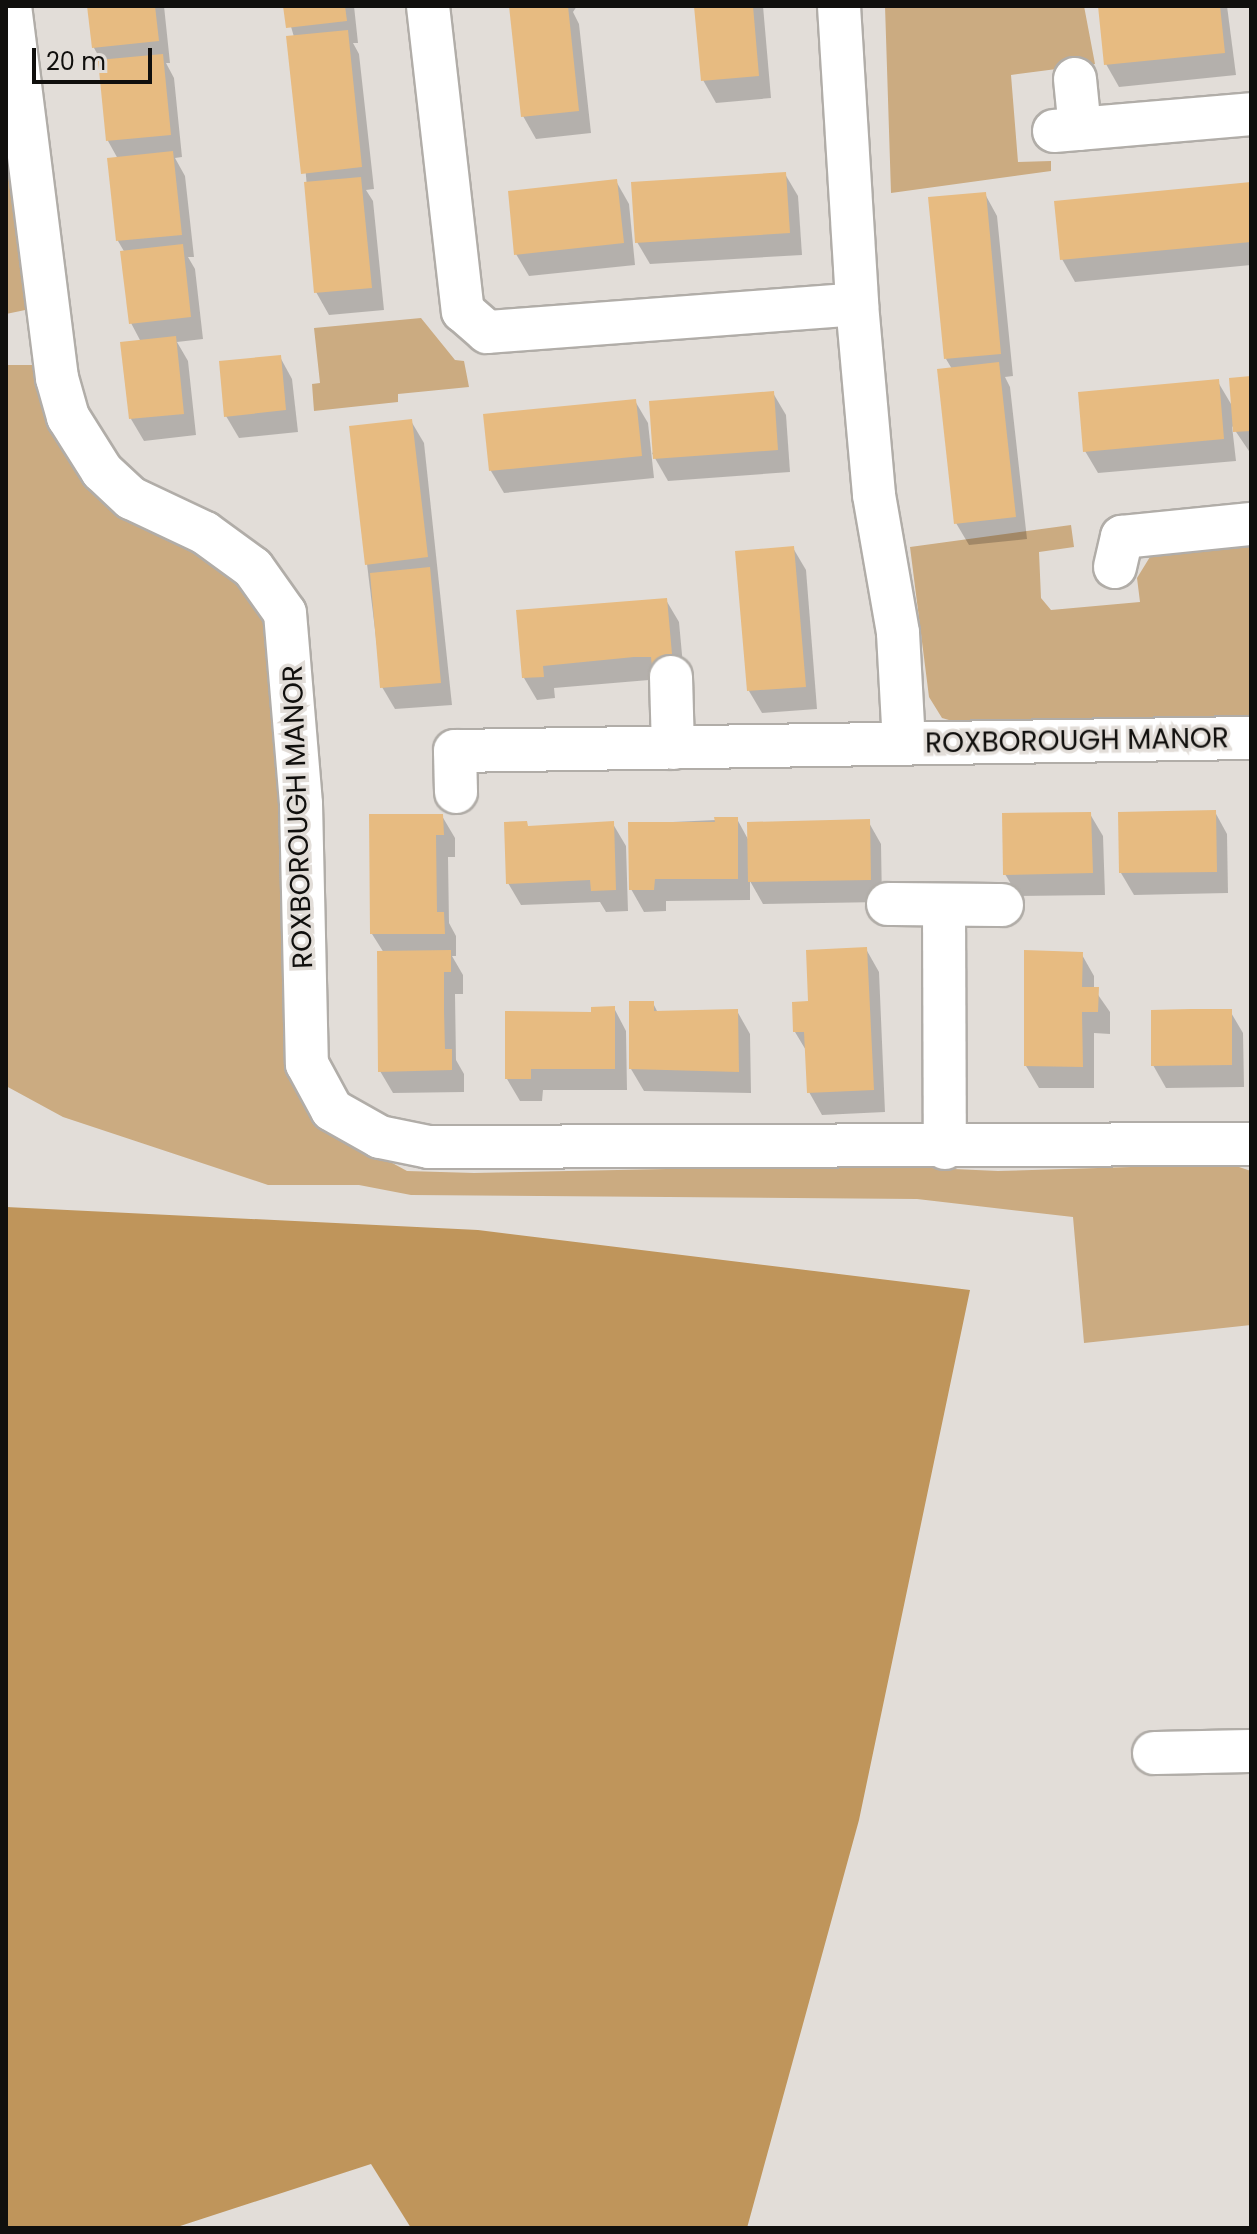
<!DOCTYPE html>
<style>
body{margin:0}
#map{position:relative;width:1257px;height:2234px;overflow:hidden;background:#e2ddd8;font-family:Poppins,sans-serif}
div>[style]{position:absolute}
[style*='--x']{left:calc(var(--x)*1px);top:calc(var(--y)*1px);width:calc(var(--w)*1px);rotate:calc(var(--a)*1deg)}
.green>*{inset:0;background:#cbab81}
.forest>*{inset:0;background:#bf955b}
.shadow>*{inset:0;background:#0003}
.building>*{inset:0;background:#e7bb81}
.roads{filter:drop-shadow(2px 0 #b1ada8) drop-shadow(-2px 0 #b1ada8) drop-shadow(0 2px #b1ada8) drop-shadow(0 -2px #b1ada8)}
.minor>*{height:42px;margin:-21px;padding:0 21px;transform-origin:21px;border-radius:21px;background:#fff}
span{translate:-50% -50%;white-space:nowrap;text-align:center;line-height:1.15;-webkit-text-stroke:7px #e2ddd8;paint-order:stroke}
.street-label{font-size:28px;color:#100f0d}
.frame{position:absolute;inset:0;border:8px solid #100f0d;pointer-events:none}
.scale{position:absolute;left:32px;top:48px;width:120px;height:36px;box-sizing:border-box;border:4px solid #100f0d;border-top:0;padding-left:10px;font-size:24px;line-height:28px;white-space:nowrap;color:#100f0d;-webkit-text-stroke:6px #e2ddd8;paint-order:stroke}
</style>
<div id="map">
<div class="green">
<i style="clip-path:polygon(885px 6px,1084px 6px,1095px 64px,1011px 75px,1018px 162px,1051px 161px,1051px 171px,891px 193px)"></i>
<i style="clip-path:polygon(6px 96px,30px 309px,6px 314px)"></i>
<i style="clip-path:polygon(421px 318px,455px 360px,464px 361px,469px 387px,398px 394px,398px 402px,314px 411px,312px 384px,320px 383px,314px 328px)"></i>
<i style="clip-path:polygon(6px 365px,34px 365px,61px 449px,91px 486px,132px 523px,204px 551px,249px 589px,271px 632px,282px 732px,288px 957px,361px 1146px,407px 1171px,474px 1173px,864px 1165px,998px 1171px,1230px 1164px,1251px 1171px,1251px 1325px,1084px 1343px,1073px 1217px,917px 1199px,411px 1195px,359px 1185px,268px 1185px,63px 1117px,6px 1086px)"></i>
<i style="clip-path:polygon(1071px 525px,1074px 547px,1039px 552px,1041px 598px,1051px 610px,1140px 602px,1137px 578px,1153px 552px,1251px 539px,1251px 715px,963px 724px,942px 718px,929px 697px,910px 547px)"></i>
</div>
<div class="forest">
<i style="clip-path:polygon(6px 1207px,478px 1230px,970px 1290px,859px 1820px,747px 2228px,411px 2228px,371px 2164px,174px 2228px,6px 2228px)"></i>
</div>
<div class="shadow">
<i style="clip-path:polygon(89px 6px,164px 6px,170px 63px,166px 63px,174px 78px,182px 157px,175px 158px,185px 176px,194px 257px,188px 257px,195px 269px,203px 339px,177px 342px,188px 361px,196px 435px,144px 441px,131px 419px,141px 342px,131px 323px,125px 253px,118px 241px,118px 159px,108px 141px,102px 62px,94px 48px)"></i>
<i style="clip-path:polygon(285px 6px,354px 6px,358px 43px,353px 43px,359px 54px,374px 189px,366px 190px,373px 201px,384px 310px,329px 315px,316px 292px,294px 37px)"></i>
<i style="clip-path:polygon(513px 6px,577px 6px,573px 12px,579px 24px,591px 133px,536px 139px,523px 116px)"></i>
<i style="clip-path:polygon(696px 6px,763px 6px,771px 98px,716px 103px,703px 80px)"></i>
<i style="clip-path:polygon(1100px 6px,1227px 6px,1236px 75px,1119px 87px,1106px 64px)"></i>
<i style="clip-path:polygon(785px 174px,798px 196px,802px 255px,650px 264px,637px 242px)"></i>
<i style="clip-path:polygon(616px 181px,629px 204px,635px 265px,529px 276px,516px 254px)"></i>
<i style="clip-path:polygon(1251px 184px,1251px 265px,1075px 282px,1062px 259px)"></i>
<i style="clip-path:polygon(985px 194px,997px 216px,1013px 376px,1005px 377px,1010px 387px,1027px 539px,969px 545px,956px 523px,952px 369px,946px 359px)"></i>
<i style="clip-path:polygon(280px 357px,292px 379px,298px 432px,239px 438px,226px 416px)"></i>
<i style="clip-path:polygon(1251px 378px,1251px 454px,1232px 426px,1236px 461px,1098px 473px,1085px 451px,1218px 382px,1234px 409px)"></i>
<i style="clip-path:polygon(773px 393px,786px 415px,790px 472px,668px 481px,652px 453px)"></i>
<i style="clip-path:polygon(635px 401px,648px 423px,654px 478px,504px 493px,491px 471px,486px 415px)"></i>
<i style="clip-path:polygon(411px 421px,424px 443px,452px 705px,395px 709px,382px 687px,367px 564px)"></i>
<i style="clip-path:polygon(793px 548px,806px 570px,817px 709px,762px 713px,749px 691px)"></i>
<i style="clip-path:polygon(666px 600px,679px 622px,685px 687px,661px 679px,554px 688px,555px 698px,537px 700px,524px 678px,518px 612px)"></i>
<i style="clip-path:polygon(1215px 812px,1227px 834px,1228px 893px,1134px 895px,1121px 873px)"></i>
<i style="clip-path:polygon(1090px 814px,1103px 836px,1105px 895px,1018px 896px,1005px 874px)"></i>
<i style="clip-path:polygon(442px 816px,455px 838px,455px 857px,448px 857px,449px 923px,456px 936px,456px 956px,452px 956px,463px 975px,463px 994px,455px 994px,456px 1060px,464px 1074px,464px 1092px,393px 1093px,380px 1071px,384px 953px,372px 934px)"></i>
<i style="clip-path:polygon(737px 819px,749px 841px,868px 821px,881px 844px,882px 902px,763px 904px,750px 881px,750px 900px,666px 901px,666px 911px,644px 912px,631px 889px,630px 824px)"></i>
<i style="clip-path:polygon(613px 824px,626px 846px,628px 911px,606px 912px,600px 902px,521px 905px,508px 883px,529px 828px)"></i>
<i style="clip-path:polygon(866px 949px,879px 972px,885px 1112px,822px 1115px,809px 1092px,807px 1052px,795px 1032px,810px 1002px)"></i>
<i style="clip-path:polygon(1081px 953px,1094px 976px,1094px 989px,1110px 1012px,1110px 1034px,1094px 1033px,1094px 1088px,1039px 1088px,1026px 1066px)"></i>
<i style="clip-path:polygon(653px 1003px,658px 1013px,737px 1011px,750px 1034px,751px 1093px,644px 1091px,631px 1069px)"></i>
<i style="clip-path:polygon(614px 1008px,626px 1031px,627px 1090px,543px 1090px,542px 1101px,520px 1101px,507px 1079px,593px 1014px)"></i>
<i style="clip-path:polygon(1230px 1011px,1243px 1033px,1244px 1087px,1166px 1088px,1153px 1065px)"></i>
</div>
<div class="building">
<i style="clip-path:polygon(87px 6px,155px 6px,159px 41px,92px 48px)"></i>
<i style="clip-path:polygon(283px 6px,345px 6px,347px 21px,286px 28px)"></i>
<i style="clip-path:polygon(509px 6px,568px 6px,579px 111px,521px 117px)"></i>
<i style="clip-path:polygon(694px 6px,753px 6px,759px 76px,701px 81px)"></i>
<i style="clip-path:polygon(1098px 6px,1220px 6px,1225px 53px,1104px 65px)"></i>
<i style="clip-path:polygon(348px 30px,362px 167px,301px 174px,286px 36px)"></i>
<i style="clip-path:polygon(163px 54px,171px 135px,106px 141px,98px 60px)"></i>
<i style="clip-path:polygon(173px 151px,182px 235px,116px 241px,107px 158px)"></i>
<i style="clip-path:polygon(786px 172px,790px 233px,635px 243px,631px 182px)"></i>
<i style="clip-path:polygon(361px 177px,372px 288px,314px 293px,304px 182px)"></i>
<i style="clip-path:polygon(617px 179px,624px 243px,514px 255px,508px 191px)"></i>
<i style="clip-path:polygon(1251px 182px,1251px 242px,1060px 260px,1054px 201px)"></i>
<i style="clip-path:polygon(986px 192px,1001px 354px,944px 359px,928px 197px)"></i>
<i style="clip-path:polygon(183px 244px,191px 317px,129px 324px,120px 251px)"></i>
<i style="clip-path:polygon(176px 336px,184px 414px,129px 419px,120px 342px)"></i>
<i style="clip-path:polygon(281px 355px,286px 410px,224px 417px,219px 361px)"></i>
<i style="clip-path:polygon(999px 362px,1016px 517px,954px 524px,937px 369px)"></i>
<i style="clip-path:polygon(1251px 376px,1251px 431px,1233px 432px,1229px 378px)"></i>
<i style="clip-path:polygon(1219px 379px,1224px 439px,1083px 452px,1078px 392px)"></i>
<i style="clip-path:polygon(774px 391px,778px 450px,653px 459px,649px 401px)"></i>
<i style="clip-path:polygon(636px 399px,642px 456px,489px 471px,483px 414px)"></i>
<i style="clip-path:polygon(412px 419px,428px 557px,365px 565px,349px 426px)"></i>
<i style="clip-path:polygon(794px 546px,806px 687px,747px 691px,735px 551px)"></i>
<i style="clip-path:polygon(430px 567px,441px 683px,380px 688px,370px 573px)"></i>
<i style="clip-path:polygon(667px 598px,673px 665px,652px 667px,651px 657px,634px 657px,543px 666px,544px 677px,522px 678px,516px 610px)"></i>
<i style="clip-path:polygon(1216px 810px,1217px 872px,1119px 873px,1118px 812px)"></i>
<i style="clip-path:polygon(1091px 812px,1093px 873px,1003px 875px,1002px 813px)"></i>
<i style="clip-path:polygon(369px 814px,443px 814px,444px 835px,436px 835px,437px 912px,444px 912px,445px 934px,370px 934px)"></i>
<i style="clip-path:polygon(714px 817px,738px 817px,738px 879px,655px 879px,654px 890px,629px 890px,628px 822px,715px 822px)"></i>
<i style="clip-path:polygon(870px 819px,871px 880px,748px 882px,747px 822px)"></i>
<i style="clip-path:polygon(527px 821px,528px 826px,614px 821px,616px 890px,591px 891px,590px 880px,506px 884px,504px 822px)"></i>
<i style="clip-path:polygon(867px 947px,874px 1090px,807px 1093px,804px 1032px,793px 1032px,792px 1002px,808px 1001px,806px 950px)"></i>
<i style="clip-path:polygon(451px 950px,451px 972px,444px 972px,444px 1011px,445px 1049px,452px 1049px,452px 1070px,378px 1072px,377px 951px)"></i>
<i style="clip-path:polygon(1024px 950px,1083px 952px,1082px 987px,1099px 987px,1098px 1012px,1082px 1012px,1083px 1067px,1024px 1066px)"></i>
<i style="clip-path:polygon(629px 1001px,654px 1001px,654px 1011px,738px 1009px,739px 1072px,629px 1069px)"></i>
<i style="clip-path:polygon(615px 1006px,615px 1069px,531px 1069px,531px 1079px,505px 1079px,505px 1011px,591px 1012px,591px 1007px)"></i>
<i style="clip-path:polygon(1191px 1009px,1232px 1009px,1232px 1065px,1151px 1066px,1151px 1010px)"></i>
</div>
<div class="roads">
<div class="minor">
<i style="--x:10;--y:6;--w:375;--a:82.8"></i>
<i style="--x:57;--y:378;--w:41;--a:74.2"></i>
<i style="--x:68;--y:417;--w:64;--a:57.8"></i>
<i style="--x:102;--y:471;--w:40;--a:43"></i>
<i style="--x:131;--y:498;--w:82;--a:25.3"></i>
<i style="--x:205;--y:533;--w:59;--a:36.1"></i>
<i style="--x:253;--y:568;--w:55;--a:54.6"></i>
<i style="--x:285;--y:613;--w:192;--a:85.2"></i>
<i style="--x:301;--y:804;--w:260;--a:88.7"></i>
<i style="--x:307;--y:1064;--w:52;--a:61.5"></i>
<i style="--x:332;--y:1110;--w:55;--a:29.4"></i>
<i style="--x:380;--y:1137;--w:50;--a:11.5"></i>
<i style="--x:429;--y:1147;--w:822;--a:-0.21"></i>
<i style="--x:428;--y:6;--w:307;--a:83.5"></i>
<i style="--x:463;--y:311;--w:32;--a:41"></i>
<i style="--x:487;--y:332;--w:371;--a:-4.3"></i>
<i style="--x:857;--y:304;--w:192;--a:84.9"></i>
<i style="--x:874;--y:495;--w:140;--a:80.1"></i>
<i style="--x:898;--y:633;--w:111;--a:86.9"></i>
<i style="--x:839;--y:6;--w:299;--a:86.5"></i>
<i style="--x:1075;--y:79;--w:50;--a:84.3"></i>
<i style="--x:1054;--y:131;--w:198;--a:-4.9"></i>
<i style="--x:1115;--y:567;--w:31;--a:-77"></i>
<i style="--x:1122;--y:537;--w:130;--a:-5.8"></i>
<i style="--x:671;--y:677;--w:71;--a:88.4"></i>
<i style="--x:456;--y:792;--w:41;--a:-91.4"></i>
<i style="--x:455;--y:751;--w:796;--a:-0.94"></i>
<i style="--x:888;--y:904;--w:114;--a:0.5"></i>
<i style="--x:944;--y:905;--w:243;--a:89.8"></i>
<i style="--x:1154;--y:1753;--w:97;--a:-1.2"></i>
</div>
</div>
<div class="street-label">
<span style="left:1077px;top:741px;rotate:-1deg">ROXBOROUGH MANOR</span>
<span style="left:298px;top:817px;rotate:-92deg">ROXBOROUGH MANOR</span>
</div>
<div class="frame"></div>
<div class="scale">20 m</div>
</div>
